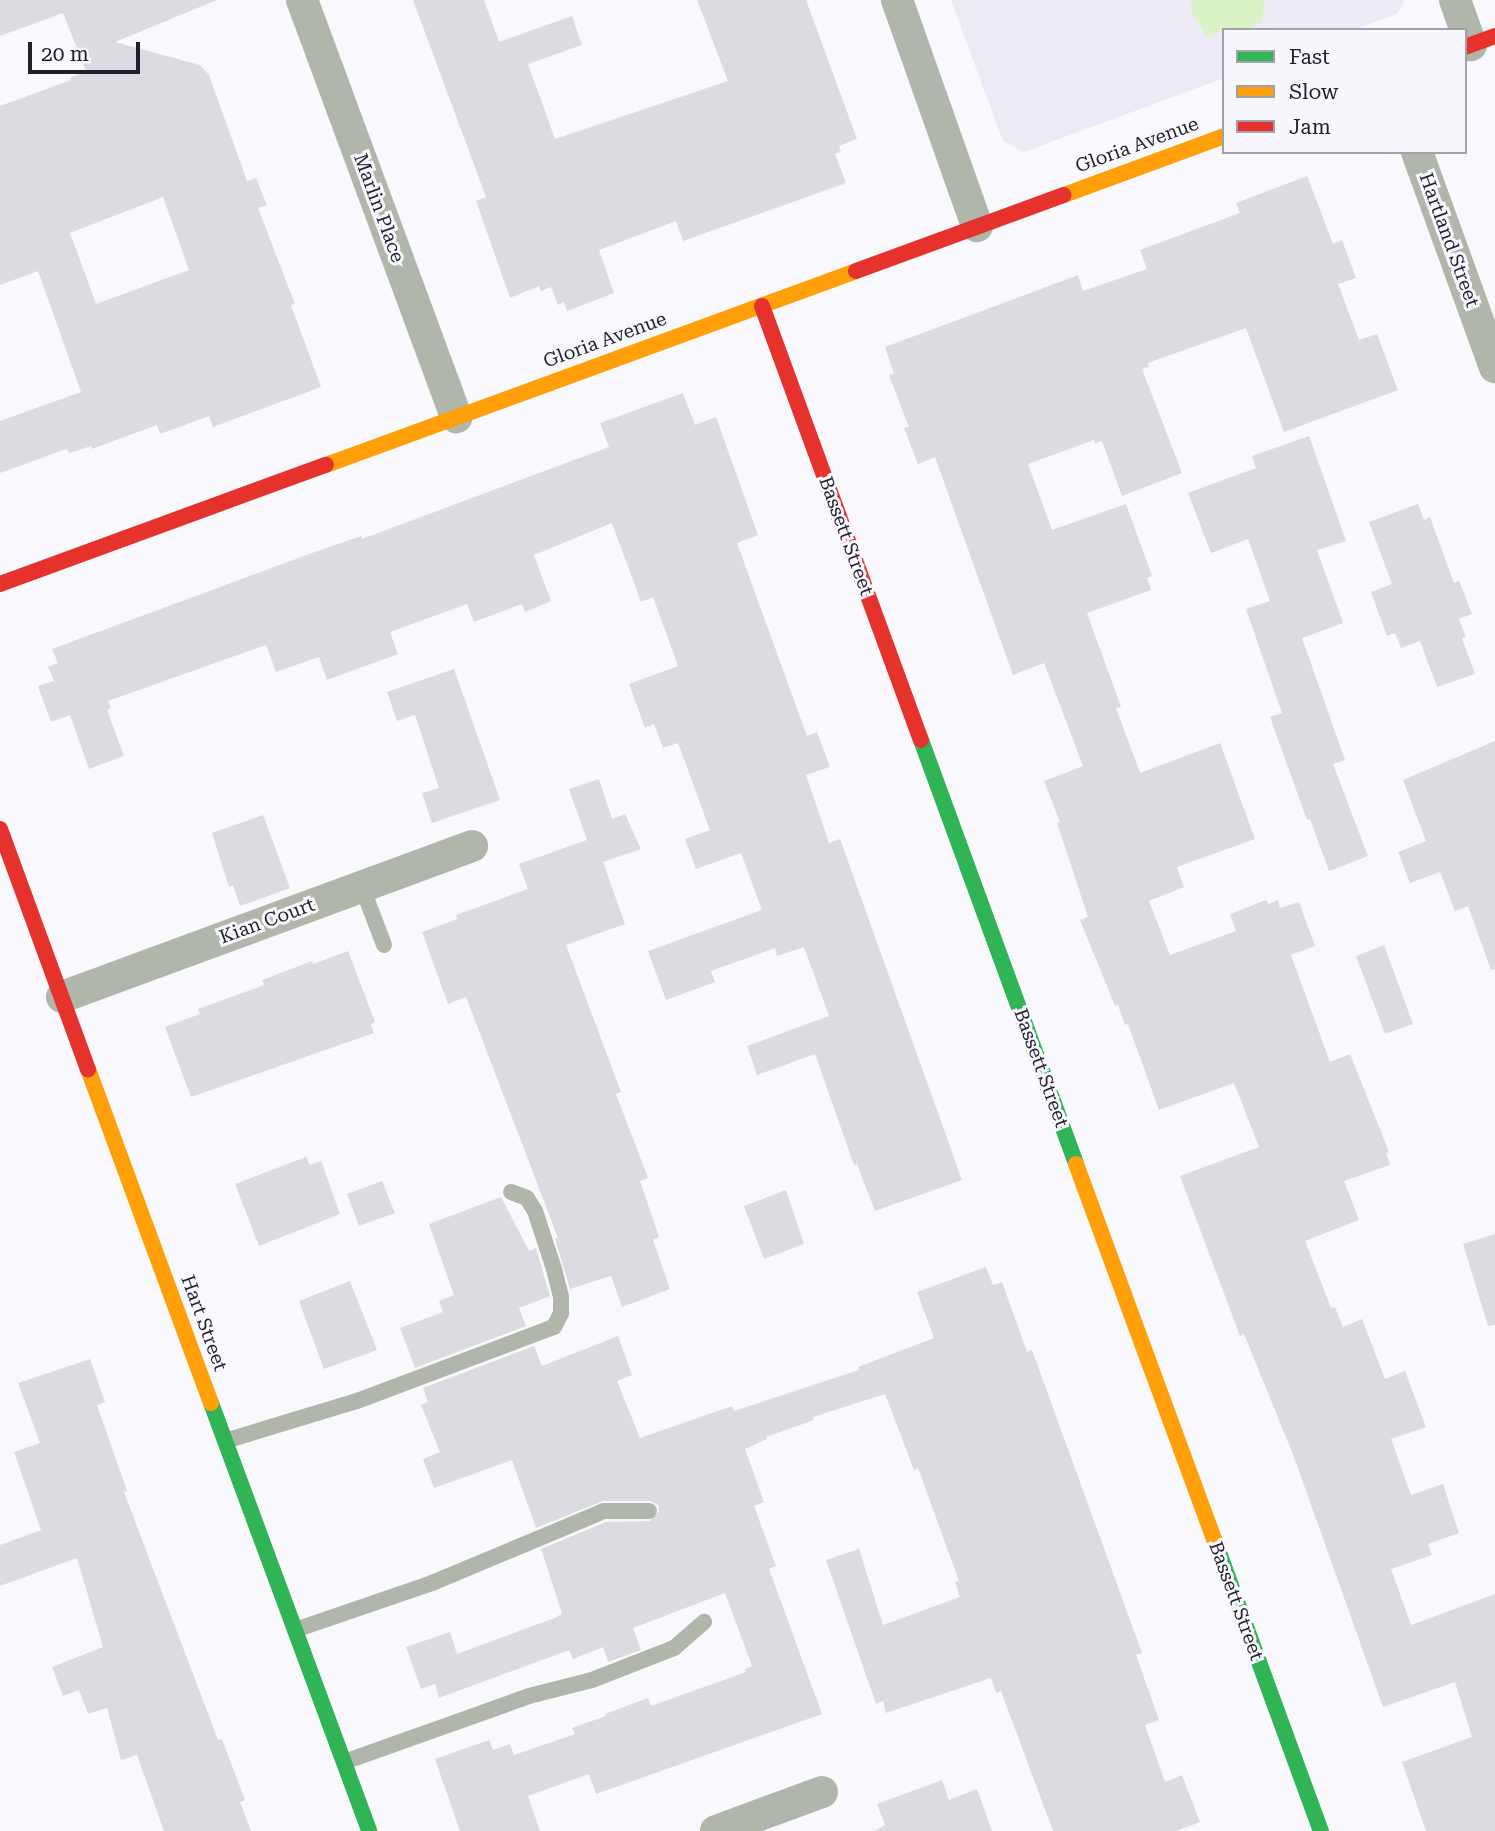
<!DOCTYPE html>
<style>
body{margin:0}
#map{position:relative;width:1495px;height:1831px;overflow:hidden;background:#f9f8fc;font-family:"Roboto Serif",serif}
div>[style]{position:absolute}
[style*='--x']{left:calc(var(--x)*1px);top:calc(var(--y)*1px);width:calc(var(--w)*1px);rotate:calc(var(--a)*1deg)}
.built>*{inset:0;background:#edeaf5}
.green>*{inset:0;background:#daf3c6}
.building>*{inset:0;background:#dddbe2}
.lane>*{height:16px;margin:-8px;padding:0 8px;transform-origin:8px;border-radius:8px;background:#b0b7aa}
.street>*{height:32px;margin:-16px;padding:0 16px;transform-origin:16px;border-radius:16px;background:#b0b7aa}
.fast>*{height:16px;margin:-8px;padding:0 8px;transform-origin:8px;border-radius:8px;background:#30b455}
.slow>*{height:16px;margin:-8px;padding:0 8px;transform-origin:8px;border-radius:8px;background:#ff9f0a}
.jam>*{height:16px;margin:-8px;padding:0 8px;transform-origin:8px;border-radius:8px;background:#e5322d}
span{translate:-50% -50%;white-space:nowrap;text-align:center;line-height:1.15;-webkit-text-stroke:6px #f8f7fd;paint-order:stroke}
.street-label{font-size:19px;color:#221f2a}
.legend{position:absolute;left:1222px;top:28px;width:245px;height:126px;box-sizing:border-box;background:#f8f7fd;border:2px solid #a2a1a9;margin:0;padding:9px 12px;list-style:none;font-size:21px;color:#221f2a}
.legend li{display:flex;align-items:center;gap:14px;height:35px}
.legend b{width:35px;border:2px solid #a2a1a9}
.scale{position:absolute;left:28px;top:42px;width:112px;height:32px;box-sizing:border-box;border:4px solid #221f2a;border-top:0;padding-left:9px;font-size:21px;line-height:24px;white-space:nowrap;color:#221f2a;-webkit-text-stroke:5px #f8f7fd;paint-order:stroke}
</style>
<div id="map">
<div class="built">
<i style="clip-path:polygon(951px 0,1404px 0,1397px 14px,1353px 30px,1224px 30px,1224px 78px,1024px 152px,1003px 141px)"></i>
</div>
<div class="green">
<i style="clip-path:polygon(1192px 0,1265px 0,1261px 22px,1246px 30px,1224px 30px,1207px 37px,1190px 9px)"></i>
</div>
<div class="building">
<i style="clip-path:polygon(evenodd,0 0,217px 0,115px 42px,200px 65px,209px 75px,247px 181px,256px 178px,267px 205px,258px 208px,295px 304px,291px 305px,321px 387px,213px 427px,209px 416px,160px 434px,157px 425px,92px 449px,91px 446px,70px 453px,66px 449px,0 473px,0 421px,81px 392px,38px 271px,0 285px,0 106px,71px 80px,70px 78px,86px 71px,63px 13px,0 36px,0 0,163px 197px,189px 270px,96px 304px,70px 233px,163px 197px)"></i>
<i style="clip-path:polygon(413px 0,484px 0,499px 42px,572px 16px,582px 45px,528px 64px,555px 139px,728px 81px,697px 0,806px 0,857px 139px,839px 146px,841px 152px,835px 154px,846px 183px,683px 241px,676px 221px,599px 250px,614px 293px,567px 311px,564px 302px,558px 305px,551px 287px,541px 291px,539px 286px,510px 298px,476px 201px,486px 197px)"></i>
<i style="clip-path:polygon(1307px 176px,1333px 244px,1342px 240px,1356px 278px,1338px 284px,1359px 340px,1377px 334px,1398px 390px,1284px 432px,1246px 328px,1148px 363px,1149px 367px,1142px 369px,1182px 473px,1122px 496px,1102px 441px,1095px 443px,1094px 440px,1028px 464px,1052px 530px,1126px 504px,1152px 576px,1147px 578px,1151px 590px,1087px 613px,1121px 707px,1116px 708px,1140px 773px,1220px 743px,1255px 839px,1177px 867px,1184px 887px,1149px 901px,1170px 955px,1236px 931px,1230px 914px,1266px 900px,1268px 904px,1278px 900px,1280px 908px,1299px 902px,1315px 946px,1291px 955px,1330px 1062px,1350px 1054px,1389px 1152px,1386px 1153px,1390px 1165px,1344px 1181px,1359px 1220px,1305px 1241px,1331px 1308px,1335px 1307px,1343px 1327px,1362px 1319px,1385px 1379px,1405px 1371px,1426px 1427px,1391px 1439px,1411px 1495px,1443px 1484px,1459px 1533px,1428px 1544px,1432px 1555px,1391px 1569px,1411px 1625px,1495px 1594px,1495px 1831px,1426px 1831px,1402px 1762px,1472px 1737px,1455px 1682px,1383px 1707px,1294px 1457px,1244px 1334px,1240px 1336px,1180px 1176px,1259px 1147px,1234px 1083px,1159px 1110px,1128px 1024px,1125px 1025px,1118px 1005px,1115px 1006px,1080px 920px,1088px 917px,1057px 823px,1060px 822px,1044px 781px,1083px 766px,1044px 663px,1013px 675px,935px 457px,918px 464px,904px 428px,909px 427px,889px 375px,894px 373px,885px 347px,1078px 275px,1083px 291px,1147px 269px,1140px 250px,1240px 213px,1236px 203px)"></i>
<i style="clip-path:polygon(683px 393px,695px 425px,716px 417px,758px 535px,737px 543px,807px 736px,817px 732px,830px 767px,806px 775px,829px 843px,840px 839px,962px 1180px,875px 1211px,857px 1164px,854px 1165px,815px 1054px,757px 1075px,747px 1046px,829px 1016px,804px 947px,777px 956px,775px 948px,711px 971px,715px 982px,666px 1000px,648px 951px,762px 910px,741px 853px,696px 869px,685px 839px,710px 830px,678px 743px,663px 748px,654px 724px,645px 728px,629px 684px,678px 666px,653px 597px,641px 602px,612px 523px,534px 555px,551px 601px,525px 612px,522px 604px,474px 622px,467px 604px,390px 632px,398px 654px,327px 680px,319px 657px,276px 672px,266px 645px,108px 701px,111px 708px,107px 710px,124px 756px,89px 769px,70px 715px,51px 722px,38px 686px,54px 681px,48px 667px,58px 663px,52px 649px,312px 553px,361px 536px,362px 539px,609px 447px,600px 423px)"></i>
<i style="clip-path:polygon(1309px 436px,1346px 541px,1317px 550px,1343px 623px,1302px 638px,1345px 760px,1333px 764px,1368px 856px,1329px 871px,1310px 819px,1307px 820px,1270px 717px,1282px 713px,1246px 609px,1270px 601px,1248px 539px,1211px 553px,1188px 493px,1256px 468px,1252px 456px)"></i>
<i style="clip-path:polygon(1418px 504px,1424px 520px,1430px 517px,1454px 583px,1459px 581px,1472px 614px,1459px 619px,1466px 637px,1462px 638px,1475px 674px,1437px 687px,1420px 641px,1401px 648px,1395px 633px,1387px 636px,1371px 592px,1392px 584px,1369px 522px)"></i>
<i style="clip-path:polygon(454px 669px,500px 800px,432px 823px,422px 793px,439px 788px,415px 715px,397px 721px,387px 692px)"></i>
<i style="clip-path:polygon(1495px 741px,1495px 969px,1491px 970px,1468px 906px,1455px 911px,1440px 872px,1410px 883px,1398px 852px,1426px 841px,1403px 780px)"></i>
<i style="clip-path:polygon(599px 779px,612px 819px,625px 814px,641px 849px,603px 862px,625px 924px,566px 945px,621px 1092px,616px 1094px,648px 1178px,640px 1181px,659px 1237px,653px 1240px,670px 1289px,622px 1307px,611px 1276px,570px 1289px,555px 1239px,558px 1238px,466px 997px,448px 1004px,422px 932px,457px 919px,456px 915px,528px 889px,519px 864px,587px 840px,569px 789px)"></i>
<i style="clip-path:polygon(263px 815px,290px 888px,240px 906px,233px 885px,229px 887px,212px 833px)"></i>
<i style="clip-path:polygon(1384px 945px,1413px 1024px,1385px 1034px,1356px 956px)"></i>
<i style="clip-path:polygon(348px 951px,375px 1022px,371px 1024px,374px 1033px,191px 1097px,165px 1027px,200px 1014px,198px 1009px,264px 985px,262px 980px,312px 961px,313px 964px)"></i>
<i style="clip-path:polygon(306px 1157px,310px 1165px,321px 1161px,340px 1214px,259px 1246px,235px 1184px)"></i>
<i style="clip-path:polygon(382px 1181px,395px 1213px,359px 1226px,347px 1194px)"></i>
<i style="clip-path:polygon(786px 1190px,804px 1244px,764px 1259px,744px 1206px)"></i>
<i style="clip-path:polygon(501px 1197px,529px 1251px,536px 1248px,550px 1296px,519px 1308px,526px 1326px,415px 1368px,400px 1328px,443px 1312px,439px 1301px,454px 1295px,429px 1224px)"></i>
<i style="clip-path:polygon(1495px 1234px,1495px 1325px,1488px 1326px,1463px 1244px)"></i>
<i style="clip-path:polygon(986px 1267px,993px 1285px,1002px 1282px,1027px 1352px,1032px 1350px,1142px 1653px,1136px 1655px,1159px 1720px,1145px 1725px,1165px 1782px,1182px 1775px,1200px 1822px,1176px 1831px,1053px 1831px,1001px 1691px,996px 1693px,991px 1678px,886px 1713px,883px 1701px,876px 1704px,826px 1560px,859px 1549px,883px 1625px,960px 1597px,955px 1582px,959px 1581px,918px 1468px,914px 1470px,885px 1394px,813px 1417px,814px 1420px,766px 1437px,767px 1439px,745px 1449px,764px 1502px,754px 1506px,776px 1566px,769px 1569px,822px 1714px,596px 1794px,589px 1774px,528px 1796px,540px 1831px,460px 1831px,435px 1759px,489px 1740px,493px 1750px,510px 1744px,514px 1755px,575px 1734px,572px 1728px,606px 1716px,605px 1714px,648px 1698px,651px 1706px,746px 1672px,745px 1669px,752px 1666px,725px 1593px,633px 1628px,641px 1650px,608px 1662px,603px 1647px,573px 1659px,569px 1650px,439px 1698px,435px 1684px,421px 1689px,406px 1647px,450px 1632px,457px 1654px,557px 1617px,562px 1613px,541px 1549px,606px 1522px,650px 1521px,659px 1512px,658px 1505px,650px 1501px,603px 1501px,536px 1528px,512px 1460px,434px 1488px,423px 1459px,440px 1452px,421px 1405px,428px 1402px,423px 1388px,534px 1346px,542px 1366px,618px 1336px,632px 1375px,617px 1381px,640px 1438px,732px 1406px,734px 1411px,859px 1370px,858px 1367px,934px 1338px,917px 1292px)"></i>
<i style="clip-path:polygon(350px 1281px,377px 1350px,324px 1369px,299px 1301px)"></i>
<i style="clip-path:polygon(90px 1359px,105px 1402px,97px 1405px,127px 1491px,124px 1492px,218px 1740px,222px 1739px,245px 1800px,240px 1802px,251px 1831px,164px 1831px,137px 1755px,121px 1760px,107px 1708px,88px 1714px,79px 1690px,63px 1696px,52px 1667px,103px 1647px,77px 1558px,0 1586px,0 1545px,41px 1530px,14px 1452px,40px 1443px,18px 1383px)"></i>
<i style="clip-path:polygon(942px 1780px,949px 1800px,977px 1789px,992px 1831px,875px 1831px,885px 1825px,877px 1804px)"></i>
</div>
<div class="lane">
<i style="--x:362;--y:887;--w:62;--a:69.2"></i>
<i style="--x:225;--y:1441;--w:138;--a:-16.9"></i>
<i style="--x:357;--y:1401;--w:210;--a:-20.6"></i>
<i style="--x:554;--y:1327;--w:16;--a:-63"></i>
<i style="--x:561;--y:1313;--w:16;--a:-90"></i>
<i style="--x:561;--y:1297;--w:29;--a:-104"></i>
<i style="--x:554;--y:1269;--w:61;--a:-108.1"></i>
<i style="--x:535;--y:1211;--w:15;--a:-122"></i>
<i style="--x:527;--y:1198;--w:17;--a:-159"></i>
<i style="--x:295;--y:1630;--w:145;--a:-18.9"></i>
<i style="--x:432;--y:1583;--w:186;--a:-22.7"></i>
<i style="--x:604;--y:1511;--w:45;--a:0"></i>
<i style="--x:344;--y:1762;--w:196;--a:-19.6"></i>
<i style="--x:529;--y:1696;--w:65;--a:-14.3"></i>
<i style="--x:592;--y:1680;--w:88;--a:-21.3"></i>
<i style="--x:674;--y:1648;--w:40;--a:-41"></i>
</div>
<div class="street">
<i style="--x:302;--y:0;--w:445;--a:69.7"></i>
<i style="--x:897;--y:0;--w:240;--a:70.5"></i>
<i style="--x:1455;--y:0;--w:48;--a:70.4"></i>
<i style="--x:1417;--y:152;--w:229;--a:70.1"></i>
<i style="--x:62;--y:997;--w:437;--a:-20.2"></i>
<i style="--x:716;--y:1831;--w:113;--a:-20.2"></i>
</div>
<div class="fast">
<i style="--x:921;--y:740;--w:451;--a:69.9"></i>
<i style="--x:211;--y:1403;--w:456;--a:69.7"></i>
<i style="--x:1214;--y:1539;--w:311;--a:69.9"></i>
</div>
<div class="slow">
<i style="--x:1064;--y:195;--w:171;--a:-20.2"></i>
<i style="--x:326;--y:465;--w:564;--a:-20.1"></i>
<i style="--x:88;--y:1069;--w:356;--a:69.8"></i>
<i style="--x:1076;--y:1164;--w:400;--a:69.8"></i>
</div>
<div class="jam">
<i style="--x:1465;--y:47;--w:32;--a:-20"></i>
<i style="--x:856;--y:271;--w:221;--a:-20.1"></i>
<i style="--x:762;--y:306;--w:462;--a:69.9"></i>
<i style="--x:0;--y:584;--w:347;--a:-20.1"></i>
<i style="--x:0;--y:829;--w:256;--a:69.9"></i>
</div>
<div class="street-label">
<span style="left:1137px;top:145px;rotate:-20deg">Gloria Avenue</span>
<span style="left:379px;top:208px;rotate:70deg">Marlin Place</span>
<span style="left:1449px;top:240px;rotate:70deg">Hartland Street</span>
<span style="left:605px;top:340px;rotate:-20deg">Gloria Avenue</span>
<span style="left:846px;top:536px;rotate:70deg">Bassett Street</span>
<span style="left:267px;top:921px;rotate:-20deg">Kian Court</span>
<span style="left:1041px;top:1068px;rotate:70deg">Bassett Street</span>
<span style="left:204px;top:1323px;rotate:70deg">Hart Street</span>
<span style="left:1236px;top:1601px;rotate:70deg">Bassett Street</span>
</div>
<ul class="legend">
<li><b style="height:9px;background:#30b455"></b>Fast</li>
<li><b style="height:9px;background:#ff9f0a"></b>Slow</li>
<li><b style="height:9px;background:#e5322d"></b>Jam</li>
</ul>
<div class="scale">20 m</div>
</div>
